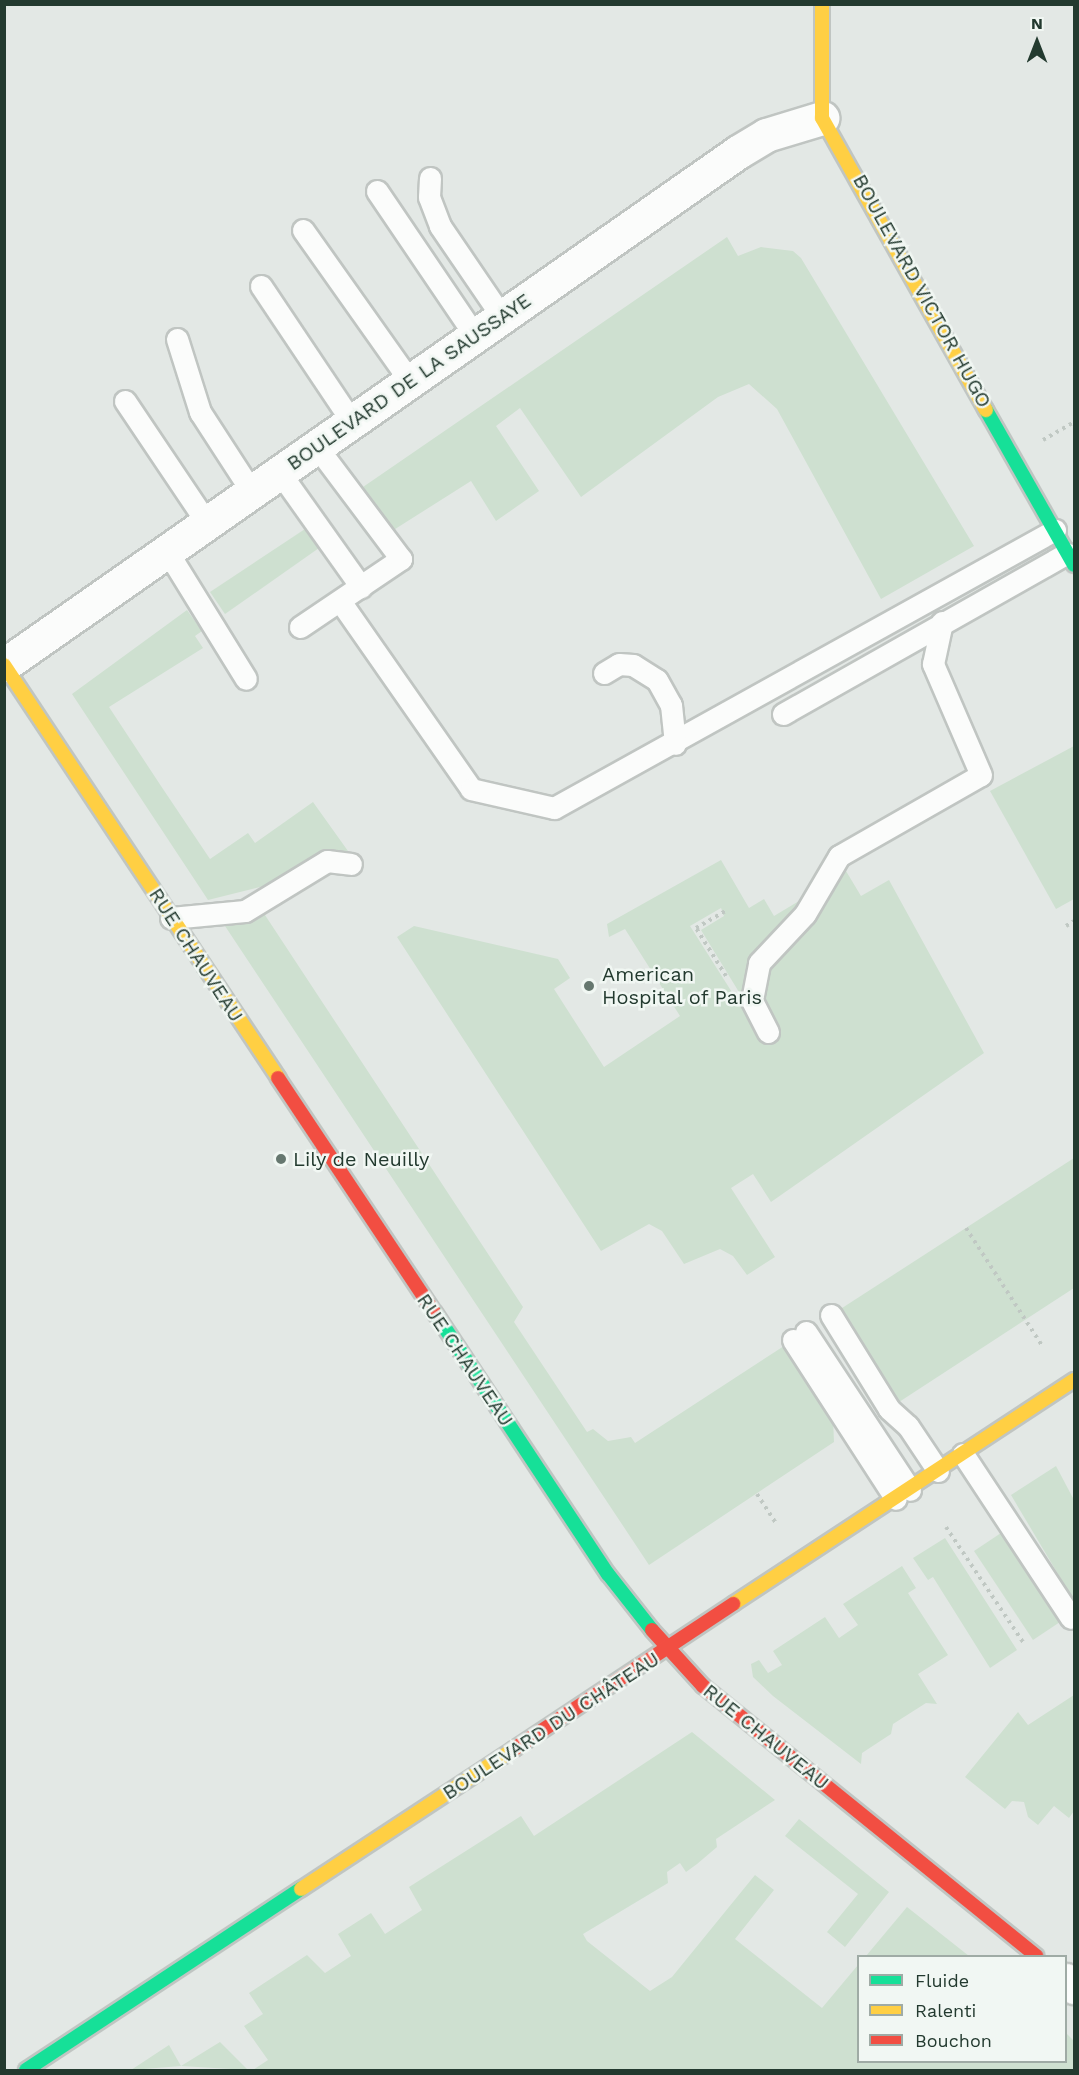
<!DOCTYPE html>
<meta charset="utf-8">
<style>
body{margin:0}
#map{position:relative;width:1079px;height:2075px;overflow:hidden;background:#e3e8e5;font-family:"Work Sans",sans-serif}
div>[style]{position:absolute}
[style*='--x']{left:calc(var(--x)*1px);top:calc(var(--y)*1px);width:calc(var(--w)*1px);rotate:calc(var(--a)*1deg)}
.green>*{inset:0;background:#cee0d0}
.path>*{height:4px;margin-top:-2px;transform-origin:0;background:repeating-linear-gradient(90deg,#c0c8c3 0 3px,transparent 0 7.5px)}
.roads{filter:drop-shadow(2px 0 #c0c5c2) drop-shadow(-2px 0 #c0c5c2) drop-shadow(0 2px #c0c5c2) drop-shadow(0 -2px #c0c5c2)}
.lane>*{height:21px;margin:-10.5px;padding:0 10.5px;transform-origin:10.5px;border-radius:10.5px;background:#fbfcfb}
.street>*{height:33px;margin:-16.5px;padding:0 16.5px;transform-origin:16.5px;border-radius:16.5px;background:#fbfcfb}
.fast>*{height:14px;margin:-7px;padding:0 7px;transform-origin:7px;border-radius:7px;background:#16e098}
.slow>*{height:14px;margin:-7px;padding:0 7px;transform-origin:7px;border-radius:7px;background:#ffcf43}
.jam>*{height:14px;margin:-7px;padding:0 7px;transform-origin:7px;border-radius:7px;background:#f24e42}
.dots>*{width:16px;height:16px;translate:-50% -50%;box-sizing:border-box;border:3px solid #f1f7f3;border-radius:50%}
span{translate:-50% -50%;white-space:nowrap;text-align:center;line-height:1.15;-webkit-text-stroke:5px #f1f7f3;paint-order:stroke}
.street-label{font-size:20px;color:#233a2f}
.poi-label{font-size:20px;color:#233a2f}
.left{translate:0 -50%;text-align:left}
.frame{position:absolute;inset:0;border:6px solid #233a2f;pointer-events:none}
.legend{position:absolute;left:857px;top:1955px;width:210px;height:108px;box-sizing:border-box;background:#f1f7f3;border:2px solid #9faba5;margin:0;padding:8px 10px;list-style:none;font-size:18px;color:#233a2f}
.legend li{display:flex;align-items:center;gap:12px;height:30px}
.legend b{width:30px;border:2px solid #9faba5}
.north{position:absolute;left:1007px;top:12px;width:60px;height:60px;-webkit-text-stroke:4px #f1f7f3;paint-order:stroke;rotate:0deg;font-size:16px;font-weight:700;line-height:24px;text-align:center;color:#233a2f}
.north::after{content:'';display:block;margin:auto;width:21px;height:27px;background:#233a2f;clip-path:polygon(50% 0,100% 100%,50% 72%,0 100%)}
</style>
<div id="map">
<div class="green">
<i style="clip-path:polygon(727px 237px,738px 256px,761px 247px,793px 251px,801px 258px,974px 546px,881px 599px,777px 409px,749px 384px,718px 397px,581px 497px,520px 408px,496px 426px,539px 491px,496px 521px,471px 481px,392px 531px,363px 487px)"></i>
<i style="clip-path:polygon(305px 529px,319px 548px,225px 614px,210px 592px)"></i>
<i style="clip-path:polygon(187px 610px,202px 631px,195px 636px,203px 648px,109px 707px,161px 786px,210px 859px,248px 833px,255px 843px,313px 802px,353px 858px,323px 849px,268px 885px,208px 900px,72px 694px)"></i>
<i style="clip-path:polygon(1074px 746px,1074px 899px,1056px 909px,990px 791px)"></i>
<i style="clip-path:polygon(721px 860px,749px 908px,764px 899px,774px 916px,804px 898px,753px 956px,742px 997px,701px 930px,724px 916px,721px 908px,690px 926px,761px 1038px,761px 999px,770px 963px,812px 921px,829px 883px,846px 871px,861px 896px,889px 880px,984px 1053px,771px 1202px,753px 1174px,731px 1188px,775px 1257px,747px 1275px,733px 1256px,720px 1249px,684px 1264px,662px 1231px,649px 1224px,601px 1251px,397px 937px,414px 926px,558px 959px,570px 978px,554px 989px,604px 1067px,680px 1016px,625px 929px,609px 937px,607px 924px)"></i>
<i style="clip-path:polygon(263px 912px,523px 1307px,514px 1322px,587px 1432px,593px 1429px,608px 1441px,631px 1437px,635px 1443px,784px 1346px,833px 1419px,834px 1442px,649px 1565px,225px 926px,247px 923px)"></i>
<i style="clip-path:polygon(1074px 1158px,1074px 1288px,896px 1404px,839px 1310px)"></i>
<i style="clip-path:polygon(1056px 1466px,1074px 1500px,1074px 1601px,1011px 1495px)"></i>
<i style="clip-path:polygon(1001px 1533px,1060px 1622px,1033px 1640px,974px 1551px)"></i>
<i style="clip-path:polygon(945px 1538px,1017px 1650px,990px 1668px,933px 1577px,928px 1580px,913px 1558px)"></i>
<i style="clip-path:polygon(902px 1566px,916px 1588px,908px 1593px,948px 1655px,918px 1674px,937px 1704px,926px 1703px,893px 1724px,891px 1734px,862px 1753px,861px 1764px,773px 1696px,753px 1677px,751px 1664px,759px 1660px,768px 1673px,782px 1665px,773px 1651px,825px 1617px,839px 1638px,858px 1625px,843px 1604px)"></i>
<i style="clip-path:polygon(1074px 1695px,1074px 1811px,1069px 1818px,1054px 1806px,1038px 1825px,1028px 1817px,1024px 1802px,1012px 1801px,1005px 1809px,965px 1777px,1018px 1712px,1028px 1725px)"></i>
<i style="clip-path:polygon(692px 1732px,775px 1800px,716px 1839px,717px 1847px,697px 1864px,686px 1872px,680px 1863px,667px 1872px,668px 1883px,583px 1934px,587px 1941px,650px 1991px,672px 1977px,755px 1875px,774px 1890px,735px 1939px,822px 2008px,858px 1965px,858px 2062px,1066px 2062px,1066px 2033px,1074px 2041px,1074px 2070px,253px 2070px,268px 2060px,244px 2026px,263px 2014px,249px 1993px,307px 1955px,325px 1973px,351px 1956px,338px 1934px,371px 1913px,385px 1934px,422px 1910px,409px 1887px,521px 1816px,534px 1836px)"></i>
<i style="clip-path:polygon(799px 1819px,889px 1892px,845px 1947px,827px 1932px,858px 1894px,785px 1836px)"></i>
<i style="clip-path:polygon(907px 1907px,969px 1956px,866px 1956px)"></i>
<i style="clip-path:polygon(220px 2042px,248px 2070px,181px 2066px,131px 2070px,169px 2045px,181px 2066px)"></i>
</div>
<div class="path">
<i style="--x:1043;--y:440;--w:36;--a:-30"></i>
<i style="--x:1066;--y:926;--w:9;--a:-32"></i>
<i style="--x:726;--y:976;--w:57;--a:-122"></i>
<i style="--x:696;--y:928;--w:36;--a:-30"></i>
<i style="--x:966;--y:1228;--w:142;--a:57.1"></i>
<i style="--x:757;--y:1494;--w:35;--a:57"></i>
<i style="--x:946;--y:1527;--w:142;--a:56.2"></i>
</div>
<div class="roads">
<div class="lane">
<i style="--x:430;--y:178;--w:19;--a:93"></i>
<i style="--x:429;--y:197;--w:31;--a:69"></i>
<i style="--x:440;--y:226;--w:110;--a:55.7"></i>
<i style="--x:377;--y:191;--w:175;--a:55.9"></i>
<i style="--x:303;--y:230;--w:185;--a:54.7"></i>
<i style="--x:261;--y:286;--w:164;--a:56.2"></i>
<i style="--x:177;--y:339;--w:77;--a:72.5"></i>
<i style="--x:200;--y:412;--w:95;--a:57"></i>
<i style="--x:125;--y:401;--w:147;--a:56.1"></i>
<i style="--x:280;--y:473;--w:140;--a:54.6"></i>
<i style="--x:167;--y:551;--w:150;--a:58.3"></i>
<i style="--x:340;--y:601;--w:229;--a:55.1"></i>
<i style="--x:471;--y:789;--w:85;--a:12.9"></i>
<i style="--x:554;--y:808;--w:573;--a:-29.03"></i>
<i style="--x:300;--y:627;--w:122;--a:-34"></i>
<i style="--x:401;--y:559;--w:140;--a:-126.9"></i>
<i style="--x:604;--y:673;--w:17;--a:-31"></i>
<i style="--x:619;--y:664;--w:14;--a:4"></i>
<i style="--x:633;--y:665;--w:28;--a:32"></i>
<i style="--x:657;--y:680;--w:29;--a:61"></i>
<i style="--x:671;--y:705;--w:39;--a:84"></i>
<i style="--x:783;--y:714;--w:326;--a:-29.5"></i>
<i style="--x:171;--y:918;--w:74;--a:-5.4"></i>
<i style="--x:245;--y:911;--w:96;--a:-31.4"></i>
<i style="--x:327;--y:861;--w:24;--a:7"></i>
<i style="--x:768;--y:1032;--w:36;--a:-117"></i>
<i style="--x:752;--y:1000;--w:38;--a:-79"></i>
<i style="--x:759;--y:963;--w:67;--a:-46.8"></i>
<i style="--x:805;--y:914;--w:67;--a:-59.6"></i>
<i style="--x:839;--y:856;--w:163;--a:-29.7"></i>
<i style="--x:981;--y:775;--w:121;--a:-113.4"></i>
<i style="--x:933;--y:664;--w:43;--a:-77.9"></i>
<i style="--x:831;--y:1315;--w:110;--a:58.3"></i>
<i style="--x:889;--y:1409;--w:25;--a:42"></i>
<i style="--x:908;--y:1426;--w:54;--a:56.3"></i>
<i style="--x:806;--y:1332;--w:189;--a:56.6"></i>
<i style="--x:793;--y:1340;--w:189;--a:57.1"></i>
<i style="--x:963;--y:1454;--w:196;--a:56.6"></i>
</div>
<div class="street">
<i style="--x:4;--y:665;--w:896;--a:-34.95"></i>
<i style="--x:738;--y:152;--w:33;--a:-31"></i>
<i style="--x:766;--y:135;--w:59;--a:-16.9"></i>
<i style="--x:1066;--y:1980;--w:11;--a:41"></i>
</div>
<div class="fast">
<i style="--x:986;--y:410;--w:178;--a:60.4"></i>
<i style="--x:435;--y:1313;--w:313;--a:56.5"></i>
<i style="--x:608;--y:1574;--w:71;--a:51.8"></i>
<i style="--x:26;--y:2070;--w:329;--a:-33.4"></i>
</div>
<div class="slow">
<i style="--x:822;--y:4;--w:114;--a:90"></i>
<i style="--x:822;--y:118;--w:335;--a:60.7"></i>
<i style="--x:4;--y:665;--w:496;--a:56.4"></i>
<i style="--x:733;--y:1604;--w:408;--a:-33.3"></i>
<i style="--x:301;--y:1889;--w:255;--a:-33.3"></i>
</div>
<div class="jam">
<i style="--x:278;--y:1078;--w:283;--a:56.3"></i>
<i style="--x:652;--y:1630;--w:76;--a:47.7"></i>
<i style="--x:703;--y:1686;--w:429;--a:39"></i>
<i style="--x:514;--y:1749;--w:263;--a:-33.5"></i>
</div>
</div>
<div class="dots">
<i style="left:589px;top:986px;background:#66776f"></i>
<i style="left:281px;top:1159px;background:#66776f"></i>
</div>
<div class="street-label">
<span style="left:922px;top:291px;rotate:61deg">BOULEVARD VICTOR HUGO</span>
<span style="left:409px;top:382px;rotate:-35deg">BOULEVARD DE LA SAUSSAYE</span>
<span style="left:196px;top:955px;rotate:57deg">RUE CHAUVEAU</span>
<span style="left:465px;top:1360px;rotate:56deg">RUE CHAUVEAU</span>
<span style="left:551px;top:1726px;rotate:-33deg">BOULEVARD DU CHÂTEAU</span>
<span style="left:766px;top:1737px;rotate:39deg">RUE CHAUVEAU</span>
</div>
<div class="poi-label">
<span class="left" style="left:602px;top:986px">American<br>Hospital of Paris</span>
<span class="left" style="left:293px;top:1159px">Lily de Neuilly</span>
</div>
<div class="frame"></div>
<ul class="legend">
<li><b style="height:8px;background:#16e098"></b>Fluide</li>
<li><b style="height:8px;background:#ffcf43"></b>Ralenti</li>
<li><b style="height:8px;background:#f24e42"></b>Bouchon</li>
</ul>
<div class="north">N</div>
</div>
